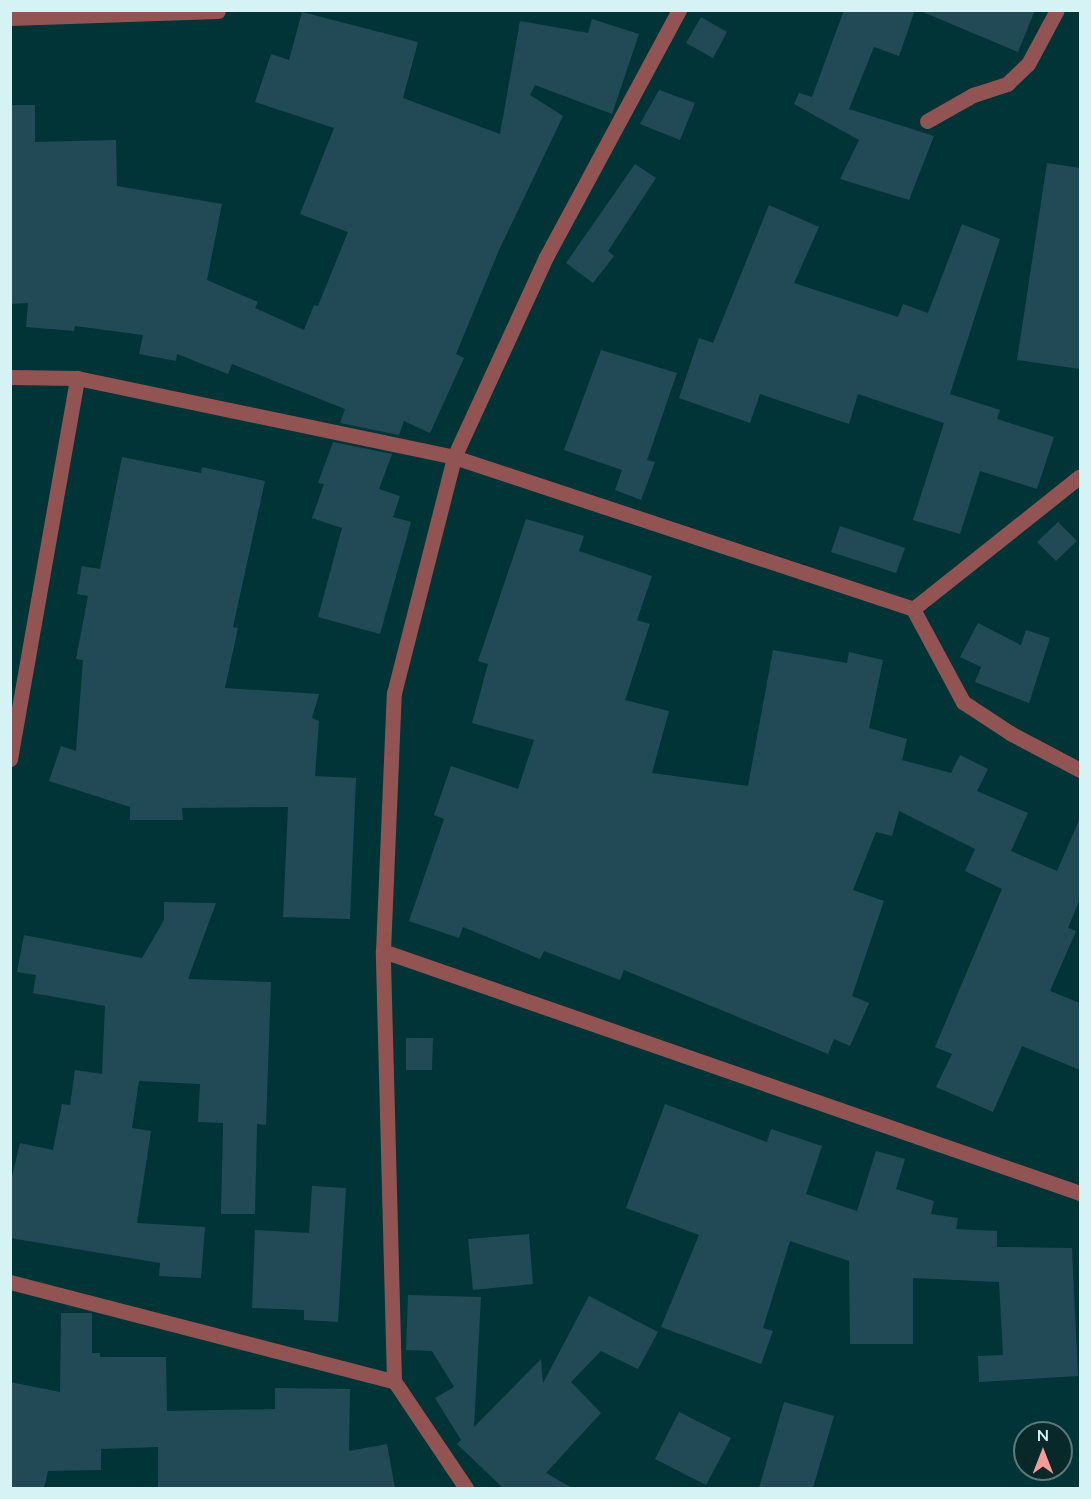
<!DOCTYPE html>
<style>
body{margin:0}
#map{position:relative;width:1091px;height:1499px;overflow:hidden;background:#013437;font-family:Lato,sans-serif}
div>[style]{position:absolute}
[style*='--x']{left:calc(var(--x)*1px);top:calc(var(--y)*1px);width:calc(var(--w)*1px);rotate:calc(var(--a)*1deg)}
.building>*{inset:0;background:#224a56}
.street>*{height:15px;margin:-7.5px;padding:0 7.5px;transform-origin:7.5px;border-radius:7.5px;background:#915453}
span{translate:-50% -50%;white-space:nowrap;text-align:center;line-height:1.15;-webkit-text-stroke:4.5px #08282a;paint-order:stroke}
.frame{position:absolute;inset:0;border:12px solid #d5f2f4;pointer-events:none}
.north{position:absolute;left:1013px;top:1421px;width:60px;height:60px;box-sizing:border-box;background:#08282a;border:2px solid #5a797b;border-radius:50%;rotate:0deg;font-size:16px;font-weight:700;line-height:24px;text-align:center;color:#d5f2f4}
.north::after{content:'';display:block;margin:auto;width:21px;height:27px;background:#f59b99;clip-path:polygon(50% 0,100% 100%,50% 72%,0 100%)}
</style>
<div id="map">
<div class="building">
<i style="clip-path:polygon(844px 10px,915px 10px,899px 56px,874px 47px,849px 109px,934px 136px,909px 200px,840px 179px,859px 140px,794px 104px,799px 93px,812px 97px)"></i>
<i style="clip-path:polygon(918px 10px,1035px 10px,1018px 52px)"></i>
<i style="clip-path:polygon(302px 12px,418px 42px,403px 98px,500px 134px,520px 21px,588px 33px,592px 19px,639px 34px,612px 114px,535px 85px,530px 95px,563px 116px,499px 250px,456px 354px,464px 358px,430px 433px,404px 421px,399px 435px,340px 423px,345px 409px,232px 364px,228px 374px,177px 354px,176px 361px,139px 354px,143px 335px,75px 326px,74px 331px,26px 327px,28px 303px,10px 304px,10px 105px,35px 105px,35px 142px,116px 140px,117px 186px,222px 204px,207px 280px,258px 302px,255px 308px,304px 330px,314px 305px,318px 306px,348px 232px,300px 214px,334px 128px,255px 102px,271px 54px,289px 60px)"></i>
<i style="clip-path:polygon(701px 17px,727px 32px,713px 58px,686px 43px)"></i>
<i style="clip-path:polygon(659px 90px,695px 103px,680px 140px,640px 124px)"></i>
<i style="clip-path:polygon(1047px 163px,1080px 168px,1080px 369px,1017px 360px)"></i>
<i style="clip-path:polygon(635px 164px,656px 178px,608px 251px,614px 256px,593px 283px,566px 263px)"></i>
<i style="clip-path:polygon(769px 205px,819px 227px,794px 283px,898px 317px,903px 304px,928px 313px,962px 224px,1000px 239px,950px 394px,1000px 410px,997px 419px,1054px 437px,1037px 489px,980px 471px,960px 534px,913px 520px,944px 423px,858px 394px,849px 424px,760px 394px,750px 423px,679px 398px,699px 338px,713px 343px)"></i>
<i style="clip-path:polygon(601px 350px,677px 373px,647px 460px,655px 462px,641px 500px,615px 490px,622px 470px,564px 450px)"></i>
<i style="clip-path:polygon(333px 442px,392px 454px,379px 489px,400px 496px,393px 517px,411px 522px,380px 634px,318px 617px,342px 528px,312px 518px,324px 484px,318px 483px)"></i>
<i style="clip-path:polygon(122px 457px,201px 473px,202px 467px,265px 481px,233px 627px,238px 628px,225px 688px,319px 694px,312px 718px,319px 721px,315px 776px,356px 778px,350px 919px,283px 917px,288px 807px,182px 808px,183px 820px,130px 820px,130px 807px,49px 781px,61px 746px,76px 751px,83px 660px,76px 659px,88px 596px,77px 594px,82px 566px,100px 569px)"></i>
<i style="clip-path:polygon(526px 519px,584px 536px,579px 551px,652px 576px,637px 620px,650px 624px,625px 700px,669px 711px,652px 773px,748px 786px,773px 650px,847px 663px,849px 652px,883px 660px,869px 728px,907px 739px,902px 760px,951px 773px,960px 755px,988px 769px,977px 791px,1028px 813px,1011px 851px,1057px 871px,1080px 818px,1080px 899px,1068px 928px,1076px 931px,1050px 991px,1080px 1003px,1080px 1070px,1022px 1046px,993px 1112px,936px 1087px,952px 1054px,935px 1047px,1002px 889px,965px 871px,975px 849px,899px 811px,892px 836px,876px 832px,853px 890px,884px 901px,852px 996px,869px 1003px,850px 1046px,834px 1039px,828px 1054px,624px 970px,620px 980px,544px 951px,540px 959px,463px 927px,459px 938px,409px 921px,444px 819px,434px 815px,451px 766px,518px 789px,534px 740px,472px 723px,488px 664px,478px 661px)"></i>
<i style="clip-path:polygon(1058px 522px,1077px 541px,1056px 561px,1037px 542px)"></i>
<i style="clip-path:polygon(840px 526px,905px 548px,896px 573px,831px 552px)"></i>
<i style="clip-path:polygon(978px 623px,1021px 645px,1026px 630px,1050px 638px,1029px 703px,975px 682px,981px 667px,960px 657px)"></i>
<i style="clip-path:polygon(164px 902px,216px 903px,188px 979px,271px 982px,266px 1125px,257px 1124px,255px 1214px,221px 1214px,223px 1123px,198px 1122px,200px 1084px,139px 1081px,132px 1128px,151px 1131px,137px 1223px,205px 1227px,201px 1278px,159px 1276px,160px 1263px,10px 1238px,10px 1185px,20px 1143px,53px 1150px,62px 1104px,70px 1105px,75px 1070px,102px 1074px,105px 1006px,33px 993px,36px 975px,17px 972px,24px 935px,142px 958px,164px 920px)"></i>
<i style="clip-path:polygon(406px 1038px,433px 1038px,432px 1070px,406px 1070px)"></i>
<i style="clip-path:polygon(665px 1104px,767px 1142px,771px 1129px,822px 1146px,806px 1194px,857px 1211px,876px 1151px,905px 1159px,896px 1189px,934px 1201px,931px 1214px,958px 1218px,956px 1229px,997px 1231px,997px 1247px,1072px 1248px,1078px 1376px,979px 1382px,978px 1356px,1003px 1355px,999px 1282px,913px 1278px,913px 1344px,850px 1344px,849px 1261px,790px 1241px,763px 1328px,773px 1331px,761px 1364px,661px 1327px,699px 1235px,626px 1208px)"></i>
<i style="clip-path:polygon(312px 1186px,346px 1188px,338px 1322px,304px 1320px,304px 1310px,252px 1308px,255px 1230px,309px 1233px)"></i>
<i style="clip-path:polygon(529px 1234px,533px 1284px,473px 1290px,468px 1239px)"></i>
<i style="clip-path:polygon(408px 1295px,481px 1297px,474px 1427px,541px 1359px,543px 1383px,589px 1296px,658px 1332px,638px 1369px,601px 1351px,571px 1382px,601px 1413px,546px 1473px,572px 1488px,503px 1488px,457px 1444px,461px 1440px,435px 1398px,454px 1387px,432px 1351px,406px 1350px)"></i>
<i style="clip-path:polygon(61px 1313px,92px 1313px,92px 1353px,100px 1353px,100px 1357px,166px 1357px,167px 1411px,275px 1409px,275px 1388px,350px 1389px,349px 1451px,387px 1444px,395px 1488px,158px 1488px,158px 1447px,101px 1449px,101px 1470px,48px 1471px,44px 1488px,10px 1488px,10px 1382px,60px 1392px)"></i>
<i style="clip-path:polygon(784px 1402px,834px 1416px,813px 1488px,759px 1488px)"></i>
<i style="clip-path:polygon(679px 1412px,731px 1438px,706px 1485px,655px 1459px)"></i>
</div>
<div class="street">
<i style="--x:10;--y:18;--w:208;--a:-1.9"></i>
<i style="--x:927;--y:121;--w:53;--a:-29.5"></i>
<i style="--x:973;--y:95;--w:36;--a:-18"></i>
<i style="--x:1007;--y:84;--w:29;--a:-44"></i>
<i style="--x:1028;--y:64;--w:61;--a:-61.8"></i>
<i style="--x:10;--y:377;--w:67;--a:0.9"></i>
<i style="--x:77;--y:378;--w:385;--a:11.8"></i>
<i style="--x:454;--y:457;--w:484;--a:18.3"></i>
<i style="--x:913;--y:609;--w:106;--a:61.7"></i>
<i style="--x:963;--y:702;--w:56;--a:33.4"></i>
<i style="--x:1010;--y:733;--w:79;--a:27.9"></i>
<i style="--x:913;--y:609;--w:213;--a:-38.5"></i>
<i style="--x:10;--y:759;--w:387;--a:-80"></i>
<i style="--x:383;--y:951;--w:738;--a:19.15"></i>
<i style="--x:10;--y:1282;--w:397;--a:14.5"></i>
<i style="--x:466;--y:1488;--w:129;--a:-123.9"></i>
<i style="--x:394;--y:1381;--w:430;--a:-91.5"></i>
<i style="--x:383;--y:951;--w:258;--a:-87.6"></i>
<i style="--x:394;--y:693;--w:244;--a:-75.7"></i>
<i style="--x:454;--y:457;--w:220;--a:-65.3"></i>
<i style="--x:546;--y:257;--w:281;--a:-61.7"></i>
</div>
<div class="frame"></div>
<div class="north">N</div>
</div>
